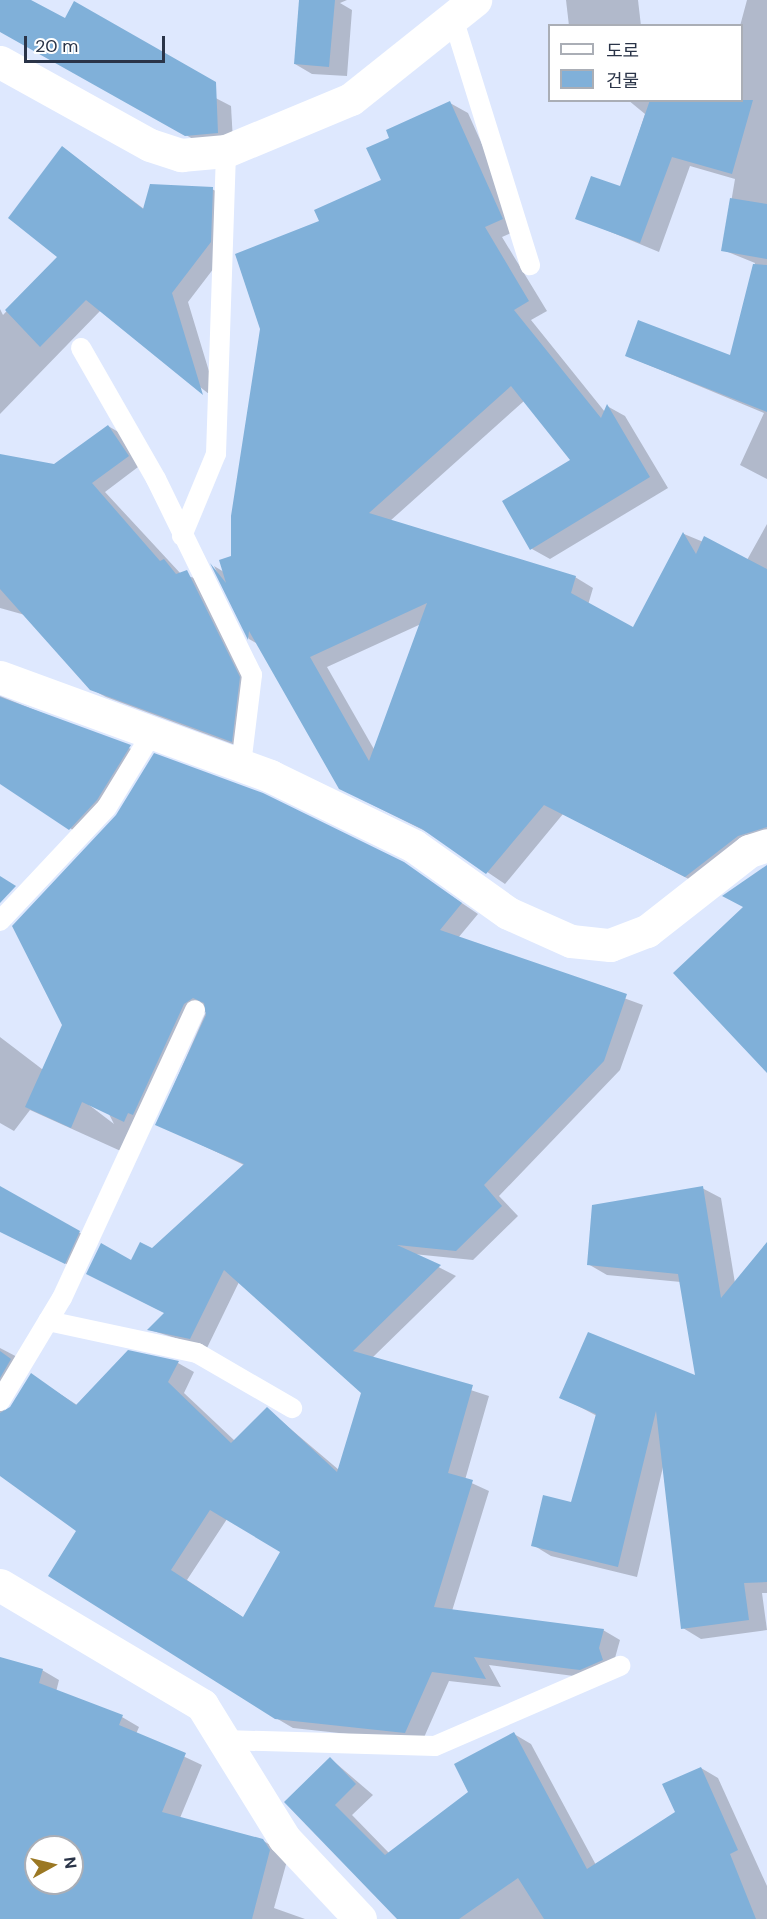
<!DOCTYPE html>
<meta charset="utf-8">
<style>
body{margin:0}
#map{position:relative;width:767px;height:1919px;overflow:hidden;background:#dee8fe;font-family:"DM Sans","Noto Sans KR",sans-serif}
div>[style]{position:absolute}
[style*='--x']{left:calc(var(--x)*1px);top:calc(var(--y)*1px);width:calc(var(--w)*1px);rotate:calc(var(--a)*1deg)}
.shadow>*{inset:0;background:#0003}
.building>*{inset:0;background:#80b0d9}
.service>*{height:20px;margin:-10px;padding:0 10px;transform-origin:10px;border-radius:10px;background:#fff}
.minor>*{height:33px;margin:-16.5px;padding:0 16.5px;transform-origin:16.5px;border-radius:16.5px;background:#fff}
.tertiary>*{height:33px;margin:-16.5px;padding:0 16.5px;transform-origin:16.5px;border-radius:16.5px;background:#fff}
span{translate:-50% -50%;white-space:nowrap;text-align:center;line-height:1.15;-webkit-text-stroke:5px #fff;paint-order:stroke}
.legend{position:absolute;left:548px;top:24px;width:195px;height:78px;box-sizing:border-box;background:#fff;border:2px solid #aaaeb6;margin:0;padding:8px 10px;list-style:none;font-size:18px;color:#2a3448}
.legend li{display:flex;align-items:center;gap:12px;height:30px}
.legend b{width:30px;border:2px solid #aaaeb6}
.north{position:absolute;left:24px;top:1835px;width:60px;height:60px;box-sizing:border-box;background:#fff;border:2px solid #aaaeb6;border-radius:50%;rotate:82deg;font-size:16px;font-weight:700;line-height:24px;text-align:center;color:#2a3448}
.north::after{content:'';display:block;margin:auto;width:21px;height:27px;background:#9b7823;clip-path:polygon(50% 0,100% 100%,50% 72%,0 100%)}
.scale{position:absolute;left:24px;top:36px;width:141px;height:27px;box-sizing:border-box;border:3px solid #2a3448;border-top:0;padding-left:8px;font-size:18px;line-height:21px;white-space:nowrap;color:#2a3448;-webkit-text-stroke:4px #fff;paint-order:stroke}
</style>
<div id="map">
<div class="shadow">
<i style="clip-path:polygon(0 0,27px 0,231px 106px,233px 141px,202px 144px,0 31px)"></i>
<i style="clip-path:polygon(300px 0,347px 0,340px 3px,352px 10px,347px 76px,312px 74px,295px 64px)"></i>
<i style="clip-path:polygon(566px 0,638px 0,641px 26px,569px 26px)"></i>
<i style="clip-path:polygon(747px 0,767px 0,767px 479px,740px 465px,764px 413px,627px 356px,731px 357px,755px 263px,723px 250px,735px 179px,690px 166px,659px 252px,577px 218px,621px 188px,645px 114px,628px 100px,742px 100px,740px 26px)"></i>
<i style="clip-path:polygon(evenodd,450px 103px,468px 113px,520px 229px,502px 237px,547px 311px,531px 320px,605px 412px,607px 406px,625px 416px,668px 488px,550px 559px,532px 549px,572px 460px,524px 401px,390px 521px,575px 577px,593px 588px,588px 605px,634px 629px,684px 534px,747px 560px,767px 524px,767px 842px,704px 887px,563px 814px,505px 884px,431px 834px,359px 798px,258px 644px,249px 639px,214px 566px,224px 572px,232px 557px,321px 222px,383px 181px,391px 139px,450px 103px,421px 624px,375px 751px,327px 667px,421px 624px)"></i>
<i style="clip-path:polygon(63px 148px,144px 209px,212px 189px,228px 198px,227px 251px,188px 302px,218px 401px,101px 310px,0 414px,0 309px,3px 315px,59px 256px)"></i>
<i style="clip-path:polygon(108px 426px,122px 434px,142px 464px,105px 492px,181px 574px,201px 580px,253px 686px,246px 749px,106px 697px,91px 689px,25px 615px,0 608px,0 455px,55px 465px)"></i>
<i style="clip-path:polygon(0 696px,146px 755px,85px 838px,0 782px)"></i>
<i style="clip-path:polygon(evenodd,404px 864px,478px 914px,458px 938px,643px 1005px,620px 1070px,499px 1196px,518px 1216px,473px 1260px,413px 1254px,456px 1276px,372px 1358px,489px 1396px,465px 1480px,489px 1491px,452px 1611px,603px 1630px,620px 1640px,615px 1658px,597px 1679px,489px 1665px,501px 1687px,449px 1681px,422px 1742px,293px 1728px,276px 1718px,78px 1530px,0 1474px,0 1348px,25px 1361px,27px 1369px,4px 1411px,11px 1409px,31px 1375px,77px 1405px,128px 1352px,178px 1363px,194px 1372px,184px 1393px,235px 1441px,267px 1409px,339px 1470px,362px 1393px,239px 1282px,207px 1348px,150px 1330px,165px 1313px,88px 1274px,132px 1262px,152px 1250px,244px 1165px,157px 1124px,206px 1012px,201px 1014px,134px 1157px,30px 1110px,14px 1131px,0 1123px,0 1037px,114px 1124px,14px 926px,404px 864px,227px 1519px,282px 1551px,244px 1618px,187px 1580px,227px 1519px)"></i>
<i style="clip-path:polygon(0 1188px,96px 1242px,82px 1272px,0 1230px)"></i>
<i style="clip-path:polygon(702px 1188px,721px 1198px,735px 1283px,767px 1244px,767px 1593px,762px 1593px,767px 1630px,701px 1639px,683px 1628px,663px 1467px,637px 1577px,551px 1556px,533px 1545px,572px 1504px,597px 1416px,561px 1397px,697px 1378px,681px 1282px,607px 1275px,588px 1264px)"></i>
<i style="clip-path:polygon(evenodd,0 1662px,42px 1670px,59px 1680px,56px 1692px,122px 1717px,139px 1727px,136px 1734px,202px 1765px,180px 1818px,262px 1840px,280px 1851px,287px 1861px,274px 1908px,305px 1919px,0 1919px,0 1662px,36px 1847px,72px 1847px,72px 1883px,36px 1883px,36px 1847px)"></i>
<i style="clip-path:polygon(514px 1734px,531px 1744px,596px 1865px,677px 1812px,701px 1768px,718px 1778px,767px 1886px,767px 1919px,399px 1919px,286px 1802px,331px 1759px,373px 1795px,352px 1815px,389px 1853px,470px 1792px)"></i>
</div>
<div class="building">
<i style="clip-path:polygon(0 0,31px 0,65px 18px,74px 1px,216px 82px,218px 133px,185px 136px,0 32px)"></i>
<i style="clip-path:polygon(299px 0,335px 0,329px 67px,294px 64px)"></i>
<i style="clip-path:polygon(650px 100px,753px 100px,732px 174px,672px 157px,640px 243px,575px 219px,591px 176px,620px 186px)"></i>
<i style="clip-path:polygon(evenodd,450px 101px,503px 219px,485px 227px,529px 301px,514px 310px,601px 418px,607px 404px,650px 477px,530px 550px,502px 501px,570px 460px,511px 386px,369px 513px,576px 576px,571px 593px,633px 627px,683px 532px,696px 554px,704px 536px,767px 569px,767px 827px,738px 836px,685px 877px,544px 805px,486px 874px,422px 829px,339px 789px,249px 631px,248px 640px,210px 563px,226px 583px,219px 560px,231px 556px,231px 516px,260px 329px,235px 254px,319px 221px,314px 210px,381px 180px,366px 148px,389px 138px,386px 130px,450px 101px,427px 603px,369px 761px,310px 657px,427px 603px)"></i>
<i style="clip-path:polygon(62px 146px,143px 209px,150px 184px,213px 187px,211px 242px,172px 293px,203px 395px,86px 300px,40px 347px,5px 310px,57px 257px,8px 218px)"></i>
<i style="clip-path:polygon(730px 198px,767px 204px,767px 259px,721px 251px)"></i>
<i style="clip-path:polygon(753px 264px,767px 265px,767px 412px,625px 356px,638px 320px,730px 355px)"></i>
<i style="clip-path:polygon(108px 425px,129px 456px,92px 483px,160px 561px,164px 559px,176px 574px,187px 570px,240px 677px,232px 742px,90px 690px,0 589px,0 454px,54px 464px)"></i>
<i style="clip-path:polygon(0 697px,131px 745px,97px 800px,69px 830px,0 784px)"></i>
<i style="clip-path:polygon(evenodd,154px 753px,263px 793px,404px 862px,462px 903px,440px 930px,627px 994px,604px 1061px,484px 1185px,502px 1206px,456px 1251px,397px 1245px,441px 1265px,353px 1351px,473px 1385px,448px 1473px,473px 1480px,434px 1607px,604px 1629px,599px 1648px,603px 1660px,580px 1670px,474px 1657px,486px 1679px,432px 1672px,405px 1733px,275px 1719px,48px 1576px,76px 1531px,0 1476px,0 1413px,10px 1407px,31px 1373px,76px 1405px,128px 1350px,179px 1361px,168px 1382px,231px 1443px,267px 1407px,337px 1472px,361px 1393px,224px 1270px,190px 1339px,147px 1330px,164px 1313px,86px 1274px,101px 1243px,131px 1260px,140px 1242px,152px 1248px,244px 1164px,155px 1125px,206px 1015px,204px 1003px,193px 998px,184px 1004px,133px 1115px,128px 1113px,124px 1122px,82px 1102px,71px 1128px,25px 1107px,62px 1025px,12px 926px,116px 815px,154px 753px,210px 1510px,280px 1552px,243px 1617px,171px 1570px,210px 1510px)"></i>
<i style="clip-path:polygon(767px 865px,767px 1073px,673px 973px,743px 907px,722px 896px)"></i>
<i style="clip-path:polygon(0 876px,16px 886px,0 903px)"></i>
<i style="clip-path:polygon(0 1186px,80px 1231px,65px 1264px,0 1232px)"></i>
<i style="clip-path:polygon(703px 1186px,721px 1298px,767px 1242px,767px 1582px,744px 1583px,749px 1620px,681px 1629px,656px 1411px,618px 1567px,531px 1546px,543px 1495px,571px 1502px,596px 1414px,559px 1398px,588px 1332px,695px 1375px,678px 1274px,587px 1265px,592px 1205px)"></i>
<i style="clip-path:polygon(0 1351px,11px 1359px,0 1378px)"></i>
<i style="clip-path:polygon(evenodd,0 1657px,43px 1669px,39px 1683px,123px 1715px,119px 1725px,186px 1753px,162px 1812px,263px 1839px,270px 1850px,252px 1919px,0 1919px,0 1657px,36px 1847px,72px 1847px,72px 1883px,36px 1883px,36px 1847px)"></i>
<i style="clip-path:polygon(514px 1732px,587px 1869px,675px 1812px,662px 1784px,701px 1767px,738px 1850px,730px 1854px,756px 1919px,544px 1919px,518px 1878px,459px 1919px,397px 1919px,284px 1802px,330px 1757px,356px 1784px,335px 1805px,385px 1855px,468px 1792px,454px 1764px)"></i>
</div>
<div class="service">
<i style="--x:453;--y:18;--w:259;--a:72.7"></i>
<i style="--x:81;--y:348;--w:151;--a:60.2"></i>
<i style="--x:156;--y:479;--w:218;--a:63.9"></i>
<i style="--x:252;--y:675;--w:91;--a:97"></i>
<i style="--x:182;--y:536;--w:89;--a:-67.5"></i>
<i style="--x:216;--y:454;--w:303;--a:-88.1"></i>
<i style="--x:0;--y:921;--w:156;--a:-46.8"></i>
<i style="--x:107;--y:807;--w:90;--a:-58.6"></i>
<i style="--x:48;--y:1321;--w:152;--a:12.1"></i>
<i style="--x:197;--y:1353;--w:110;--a:30.1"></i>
<i style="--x:0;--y:1401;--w:120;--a:-59"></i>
<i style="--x:62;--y:1298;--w:317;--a:-65.2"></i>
<i style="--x:223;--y:1740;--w:212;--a:1.6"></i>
<i style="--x:435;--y:1746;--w:202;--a:-23.4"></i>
</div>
<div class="minor">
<i style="--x:0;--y:62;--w:171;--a:29"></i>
<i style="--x:150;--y:145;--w:33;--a:18"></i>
<i style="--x:181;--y:155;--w:45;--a:-5.1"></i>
<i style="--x:226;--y:151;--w:135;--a:-22.6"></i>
<i style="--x:351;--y:99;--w:159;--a:-38.6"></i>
<i style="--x:0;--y:677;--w:288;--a:20.1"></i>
<i style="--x:270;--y:776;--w:160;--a:25.9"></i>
<i style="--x:414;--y:846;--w:115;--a:35.5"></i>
<i style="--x:508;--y:913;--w:69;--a:24"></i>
<i style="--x:571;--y:941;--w:39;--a:6"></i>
<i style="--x:610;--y:945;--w:40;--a:-21"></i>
<i style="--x:647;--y:931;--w:130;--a:-38.1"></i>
<i style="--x:749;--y:851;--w:19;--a:-18"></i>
</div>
<div class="tertiary">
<i style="--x:0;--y:1585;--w:235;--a:30.7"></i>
<i style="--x:202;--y:1705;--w:156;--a:58.3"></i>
<i style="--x:284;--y:1838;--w:111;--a:46.8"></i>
</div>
<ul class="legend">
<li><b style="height:8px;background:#fff"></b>도로</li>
<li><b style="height:16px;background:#80b0d9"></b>건물</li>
</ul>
<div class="north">N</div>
<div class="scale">20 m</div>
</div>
